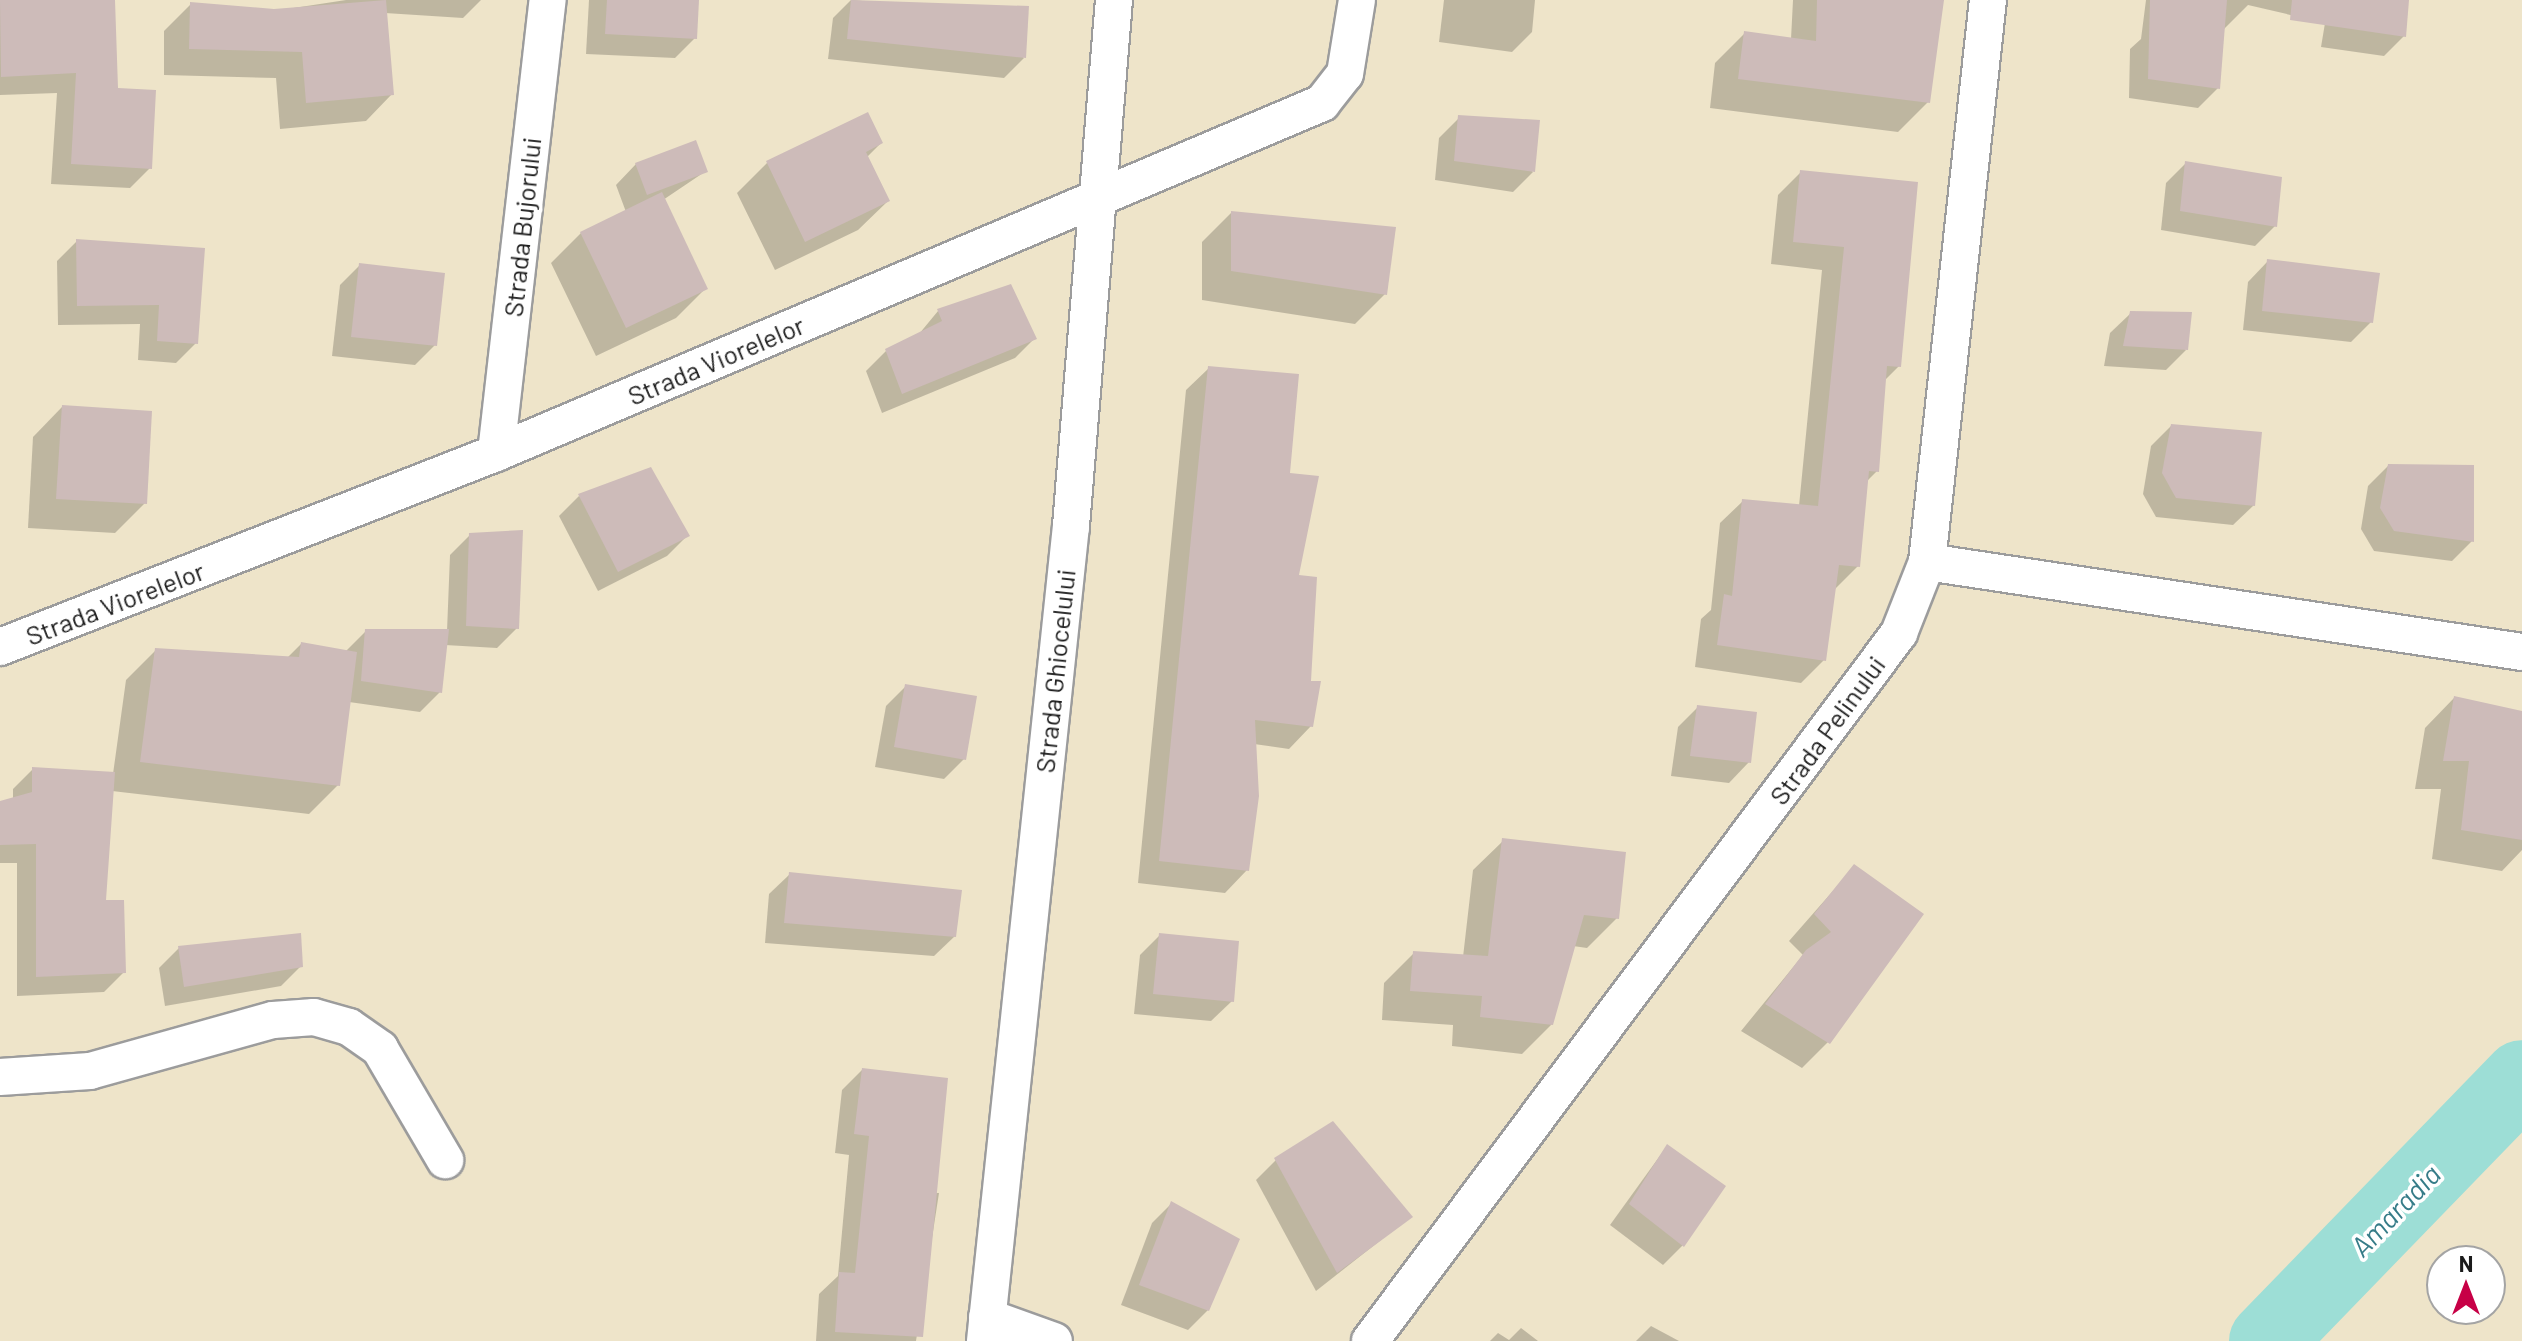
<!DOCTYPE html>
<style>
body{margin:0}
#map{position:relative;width:2522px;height:1341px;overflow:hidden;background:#eee4e0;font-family:Barlow,sans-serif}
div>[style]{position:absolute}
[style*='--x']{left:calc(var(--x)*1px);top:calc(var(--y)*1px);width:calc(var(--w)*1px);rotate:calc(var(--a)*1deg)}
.farmland>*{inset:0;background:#eee4c9}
.shadow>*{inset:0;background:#0003}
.river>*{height:76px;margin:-38px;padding:0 38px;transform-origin:38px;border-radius:38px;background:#9dded6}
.building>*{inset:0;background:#cdbbb9}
.roads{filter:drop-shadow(2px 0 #9c9c9c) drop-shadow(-2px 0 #9c9c9c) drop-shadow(0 2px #9c9c9c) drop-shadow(0 -2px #9c9c9c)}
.minor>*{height:36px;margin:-18px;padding:0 18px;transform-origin:18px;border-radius:18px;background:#fff}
span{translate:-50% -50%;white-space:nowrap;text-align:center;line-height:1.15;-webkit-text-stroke:7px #fff;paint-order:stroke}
.street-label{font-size:26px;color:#1b1b1b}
.water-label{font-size:28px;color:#367c88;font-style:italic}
.north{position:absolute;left:2426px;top:1245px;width:80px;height:80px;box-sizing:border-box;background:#fff;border:2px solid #a4a4a4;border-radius:50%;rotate:0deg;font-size:22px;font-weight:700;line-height:32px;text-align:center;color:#1b1b1b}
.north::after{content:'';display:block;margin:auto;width:28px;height:36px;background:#c70046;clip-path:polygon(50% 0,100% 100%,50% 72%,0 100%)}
</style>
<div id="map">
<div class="farmland">
<i style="clip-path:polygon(evenodd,0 0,2522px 0,2522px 1341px,0 1341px,0 0,2442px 1261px,2490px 1261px,2490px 1309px,2442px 1309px,2442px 1261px)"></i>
</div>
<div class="shadow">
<i style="clip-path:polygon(113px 0,116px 90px,150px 168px,130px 188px,51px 184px,57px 93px,0 95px,0 2px)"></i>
<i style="clip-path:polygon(346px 0,481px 0,463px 18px,385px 13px,392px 94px,366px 121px,280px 129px,276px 78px,164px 75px,164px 31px,191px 4px,274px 11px)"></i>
<i style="clip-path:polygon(589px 0,697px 0,695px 38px,675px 58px,586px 54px)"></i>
<i style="clip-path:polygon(851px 0,958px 9px,1024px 58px,1004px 78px,828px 59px,833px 18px)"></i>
<i style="clip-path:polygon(1444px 0,1535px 0,1532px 32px,1512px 52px,1439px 42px)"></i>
<i style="clip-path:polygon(1793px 0,1939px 0,1928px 102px,1898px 132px,1710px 108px,1715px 63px,1745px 33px,1791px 39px)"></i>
<i style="clip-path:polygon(2146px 0,2407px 0,2404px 36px,2384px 56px,2321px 47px,2325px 23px,2248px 5px,2223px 30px,2218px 88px,2198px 108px,2129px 98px,2130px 49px,2141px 39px)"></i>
<i style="clip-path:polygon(867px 115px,881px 143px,867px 157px,888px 201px,858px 230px,775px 270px,737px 193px,767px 163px)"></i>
<i style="clip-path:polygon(1459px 118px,1533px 172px,1513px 192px,1435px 180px,1439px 138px)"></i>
<i style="clip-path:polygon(2186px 163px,2275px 226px,2255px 246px,2161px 230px,2166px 183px)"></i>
<i style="clip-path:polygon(636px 164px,706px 171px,663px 200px,706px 288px,676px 318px,596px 356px,551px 263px,581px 233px,626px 212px,616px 185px)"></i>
<i style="clip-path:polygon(1801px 172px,1916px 184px,1899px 366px,1884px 381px,1877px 471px,1866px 482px,1858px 566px,1835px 589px,1824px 660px,1801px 683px,1695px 667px,1701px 619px,1711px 610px,1720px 523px,1743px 501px,1799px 506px,1822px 270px,1771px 264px,1778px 195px)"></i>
<i style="clip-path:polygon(1231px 213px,1385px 294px,1355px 324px,1202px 300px,1202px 242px)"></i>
<i style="clip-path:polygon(77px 241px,202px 249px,196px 343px,176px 363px,138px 360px,140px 324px,58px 325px,57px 261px)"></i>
<i style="clip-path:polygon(2268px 261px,2371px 322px,2351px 342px,2243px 330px,2248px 282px)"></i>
<i style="clip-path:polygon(360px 265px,435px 345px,415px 365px,332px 356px,340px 285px)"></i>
<i style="clip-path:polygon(1010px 287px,1035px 338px,1015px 358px,882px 413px,866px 371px,886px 351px,919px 334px,938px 311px)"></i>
<i style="clip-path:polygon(2131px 313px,2186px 350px,2166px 370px,2104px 366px,2110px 333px)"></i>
<i style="clip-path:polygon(1209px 368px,1288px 475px,1311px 726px,1289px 749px,1254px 744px,1247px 870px,1225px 893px,1138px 883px,1186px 390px)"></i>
<i style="clip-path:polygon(62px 407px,145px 503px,115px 533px,28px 528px,33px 437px)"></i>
<i style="clip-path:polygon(2171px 426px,2254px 505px,2233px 525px,2156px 517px,2143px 494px,2151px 446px)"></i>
<i style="clip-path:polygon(2388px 466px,2472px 541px,2452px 561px,2374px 551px,2361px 529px,2368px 486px)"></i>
<i style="clip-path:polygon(579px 496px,687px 536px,667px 556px,598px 591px,559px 516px)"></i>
<i style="clip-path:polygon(470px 535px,517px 628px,497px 648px,445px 645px,440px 692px,420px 712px,349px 702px,338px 785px,309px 814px,112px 791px,104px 902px,124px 972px,104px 992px,17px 996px,17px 863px,0 863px,0 803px,13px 800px,13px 789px,33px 769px,113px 774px,126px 680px,156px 650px,287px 658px,301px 644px,345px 652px,366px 631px,447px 631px,450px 555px)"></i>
<i style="clip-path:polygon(906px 686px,964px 759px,944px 779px,875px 767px,886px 706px)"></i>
<i style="clip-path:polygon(2454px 698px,2522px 713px,2522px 850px,2502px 871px,2432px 859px,2441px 789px,2415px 789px,2425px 728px)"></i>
<i style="clip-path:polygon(1698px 707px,1749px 762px,1729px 783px,1671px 776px,1678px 727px)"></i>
<i style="clip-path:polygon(1503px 841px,1617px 918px,1587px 948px,1573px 946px,1552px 1024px,1522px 1054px,1452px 1046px,1453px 1025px,1382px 1020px,1384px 983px,1414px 953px,1463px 957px,1473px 870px)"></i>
<i style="clip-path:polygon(1854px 867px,1828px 1042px,1802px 1068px,1741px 1031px,1803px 955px,1789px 941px)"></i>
<i style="clip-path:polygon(790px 874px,955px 936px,934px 956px,765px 943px,769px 894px)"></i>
<i style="clip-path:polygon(1160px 935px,1232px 1001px,1211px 1021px,1134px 1014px,1140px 955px)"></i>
<i style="clip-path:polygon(179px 948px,301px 966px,281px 986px,165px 1006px,159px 968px)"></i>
<i style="clip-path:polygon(862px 1070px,932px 1193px,939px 1193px,916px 1341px,816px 1341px,819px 1294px,838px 1276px,849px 1155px,835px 1153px,842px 1090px)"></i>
<i style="clip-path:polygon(1667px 1146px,1683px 1245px,1663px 1265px,1610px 1225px)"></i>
<i style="clip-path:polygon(1276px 1160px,1410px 1217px,1316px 1291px,1256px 1180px)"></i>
<i style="clip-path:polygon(1172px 1203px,1208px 1310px,1188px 1330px,1121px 1305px,1152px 1223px)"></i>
<i style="clip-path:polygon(1651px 1326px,1679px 1341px,1636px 1341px)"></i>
<i style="clip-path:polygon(1521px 1328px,1538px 1341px,1490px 1341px,1498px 1333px,1509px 1340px)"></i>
</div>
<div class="river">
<i style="--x:2267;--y:1341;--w:366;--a:-45.9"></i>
</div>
<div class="building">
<i style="clip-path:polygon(0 0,115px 0,118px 88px,156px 90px,152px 169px,71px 164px,76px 73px,1px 77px)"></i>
<i style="clip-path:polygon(386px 0,394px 95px,306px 103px,302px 52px,189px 49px,190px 2px,274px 9px)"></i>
<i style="clip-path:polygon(607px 0,699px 0,697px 39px,605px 34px)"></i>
<i style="clip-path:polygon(851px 0,1029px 6px,1026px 58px,847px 39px)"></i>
<i style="clip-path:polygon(1817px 0,1944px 0,1930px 103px,1738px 79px,1744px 31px,1816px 41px)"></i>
<i style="clip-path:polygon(2150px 0,2227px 0,2220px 89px,2148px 79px)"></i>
<i style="clip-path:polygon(2292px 0,2409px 0,2406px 37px,2290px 20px)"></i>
<i style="clip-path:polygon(868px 112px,883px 143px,866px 152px,890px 201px,805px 242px,766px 161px)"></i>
<i style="clip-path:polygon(1458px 115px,1540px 120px,1535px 172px,1454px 161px)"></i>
<i style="clip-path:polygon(696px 140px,708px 172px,647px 195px,635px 163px)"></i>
<i style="clip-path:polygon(2185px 161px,2282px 177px,2277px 227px,2180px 211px)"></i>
<i style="clip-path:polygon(1800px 170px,1918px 182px,1901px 367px,1887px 366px,1879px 472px,1869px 471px,1860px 567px,1839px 565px,1826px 661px,1717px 645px,1724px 594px,1732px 596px,1742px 499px,1818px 506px,1844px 247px,1793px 242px)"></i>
<i style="clip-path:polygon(662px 192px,708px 289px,626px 328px,580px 232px)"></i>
<i style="clip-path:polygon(1231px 211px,1396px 227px,1387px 295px,1231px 271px)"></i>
<i style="clip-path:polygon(76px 239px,205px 248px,198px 344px,157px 341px,159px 305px,77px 306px)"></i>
<i style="clip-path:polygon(2267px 259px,2380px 273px,2373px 323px,2262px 311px)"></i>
<i style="clip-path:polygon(359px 263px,445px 273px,437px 346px,351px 337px)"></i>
<i style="clip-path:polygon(1011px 284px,1037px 339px,902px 394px,885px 349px,942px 321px,937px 309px)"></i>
<i style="clip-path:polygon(2130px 311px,2192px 312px,2188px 350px,2123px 346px)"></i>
<i style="clip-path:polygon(1208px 366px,1299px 374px,1290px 473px,1319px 476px,1299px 575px,1317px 577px,1311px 681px,1321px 681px,1313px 727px,1255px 720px,1259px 796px,1249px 871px,1159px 861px)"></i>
<i style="clip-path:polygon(62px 405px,152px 411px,147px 504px,56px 499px)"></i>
<i style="clip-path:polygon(2171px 424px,2262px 432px,2255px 506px,2176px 498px,2162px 473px)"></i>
<i style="clip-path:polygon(2388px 464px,2474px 465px,2474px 542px,2394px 531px,2380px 508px)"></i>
<i style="clip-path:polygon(651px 467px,690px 536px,618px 572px,578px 494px)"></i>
<i style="clip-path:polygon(523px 530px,519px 629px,466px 626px,469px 533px)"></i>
<i style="clip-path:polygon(365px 629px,449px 629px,442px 693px,361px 681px)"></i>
<i style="clip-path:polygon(301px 642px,357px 652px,340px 786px,140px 762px,155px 648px,299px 657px)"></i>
<i style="clip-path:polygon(905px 684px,977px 696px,966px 760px,894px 747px)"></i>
<i style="clip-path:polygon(2454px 696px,2522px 711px,2522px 840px,2461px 830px,2469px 761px,2443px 761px)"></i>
<i style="clip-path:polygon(1697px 705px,1757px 712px,1751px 763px,1690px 756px)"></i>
<i style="clip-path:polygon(32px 767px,115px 772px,106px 900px,124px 900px,126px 973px,36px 977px,36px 844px,0 845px,0 801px,32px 792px)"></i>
<i style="clip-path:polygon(1502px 838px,1626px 852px,1619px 919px,1584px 915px,1553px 1025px,1480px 1017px,1482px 996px,1410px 991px,1413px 951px,1488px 956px)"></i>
<i style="clip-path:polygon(1854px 864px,1924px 914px,1830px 1044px,1765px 1004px,1806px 950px,1831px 932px,1814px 914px)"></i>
<i style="clip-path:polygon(789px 872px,962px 890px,956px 937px,784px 923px)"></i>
<i style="clip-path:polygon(301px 933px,303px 967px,184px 987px,178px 946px)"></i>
<i style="clip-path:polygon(1159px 933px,1239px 941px,1234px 1002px,1153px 994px)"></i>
<i style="clip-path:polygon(862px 1068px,948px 1078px,923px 1337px,835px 1332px,839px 1272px,855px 1273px,869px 1136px,854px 1134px)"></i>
<i style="clip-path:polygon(1333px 1121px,1413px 1217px,1337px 1273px,1274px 1158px)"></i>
<i style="clip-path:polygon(1667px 1144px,1726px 1186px,1684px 1247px,1629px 1204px)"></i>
<i style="clip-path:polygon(1171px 1201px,1240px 1239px,1209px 1311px,1139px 1285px)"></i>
</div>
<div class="roads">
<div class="minor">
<i style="--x:496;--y:453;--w:456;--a:-83.5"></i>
<i style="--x:1927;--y:562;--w:602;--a:8.6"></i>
<i style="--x:0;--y:647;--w:533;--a:-21.36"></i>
<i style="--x:496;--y:453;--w:897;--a:-22.96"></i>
<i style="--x:1322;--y:103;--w:37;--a:-52"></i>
<i style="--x:1345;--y:74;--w:75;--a:-80.8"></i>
<i style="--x:0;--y:1077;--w:90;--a:-3.8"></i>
<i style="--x:90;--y:1071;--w:190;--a:-15.6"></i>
<i style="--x:273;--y:1020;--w:41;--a:-4.2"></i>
<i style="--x:314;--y:1017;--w:36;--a:16"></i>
<i style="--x:349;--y:1027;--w:38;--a:35"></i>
<i style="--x:380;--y:1049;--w:129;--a:59.6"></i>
<i style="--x:987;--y:1317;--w:71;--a:19.7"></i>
<i style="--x:985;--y:1341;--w:820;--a:-83.98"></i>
<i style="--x:1071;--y:526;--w:528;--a:-85.33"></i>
<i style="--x:1370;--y:1341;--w:884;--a:-53.23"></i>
<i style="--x:1899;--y:633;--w:76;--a:-68.5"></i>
<i style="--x:1927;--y:562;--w:565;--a:-83.81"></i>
</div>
</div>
<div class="street-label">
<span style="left:522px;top:227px;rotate:-84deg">Strada Bujorului</span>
<span style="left:716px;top:360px;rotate:-23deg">Strada Viorelelor</span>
<span style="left:115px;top:603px;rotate:-21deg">Strada Viorelelor</span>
<span style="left:1055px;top:671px;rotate:-84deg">Strada Ghiocelului</span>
<span style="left:1827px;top:730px;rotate:-54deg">Strada Pelinului</span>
</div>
<div class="water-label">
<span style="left:2395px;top:1210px;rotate:-46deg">Amaradia</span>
</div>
<div class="north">N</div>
</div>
